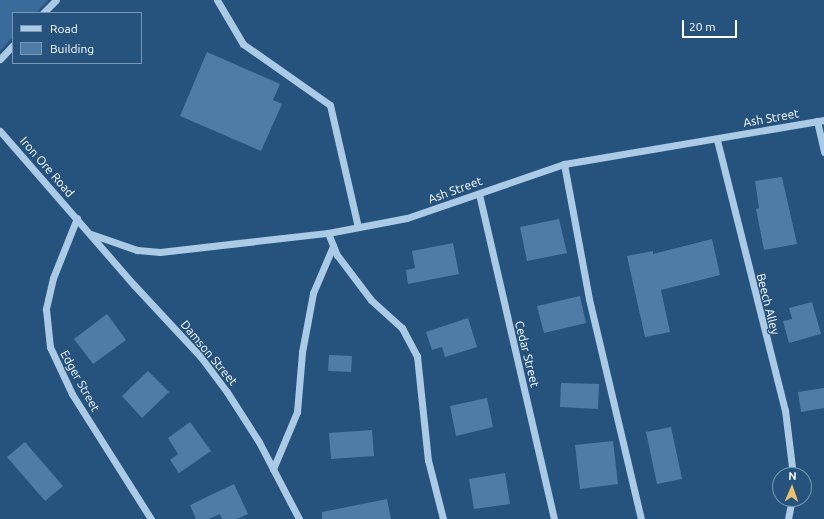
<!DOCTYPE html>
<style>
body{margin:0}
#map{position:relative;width:824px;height:519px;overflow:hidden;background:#25537d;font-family:Ubuntu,sans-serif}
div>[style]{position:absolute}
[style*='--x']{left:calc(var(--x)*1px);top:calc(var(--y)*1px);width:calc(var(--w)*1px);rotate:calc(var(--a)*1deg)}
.green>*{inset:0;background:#396c9b}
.building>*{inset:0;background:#4e7ca6}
.minor>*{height:7px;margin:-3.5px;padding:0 3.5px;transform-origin:3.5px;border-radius:3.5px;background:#aacae5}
span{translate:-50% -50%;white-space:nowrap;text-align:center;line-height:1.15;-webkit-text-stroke:3px #25537d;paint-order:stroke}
.street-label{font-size:12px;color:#fff}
.legend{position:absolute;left:12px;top:12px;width:130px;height:52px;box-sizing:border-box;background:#25537d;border:1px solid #7c98b1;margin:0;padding:5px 7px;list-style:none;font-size:12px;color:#fff}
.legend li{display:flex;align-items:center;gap:8px;height:20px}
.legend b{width:20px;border:1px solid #7c98b1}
.north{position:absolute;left:772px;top:467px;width:40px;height:40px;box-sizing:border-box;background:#25537d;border:1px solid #7c98b1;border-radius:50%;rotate:2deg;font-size:11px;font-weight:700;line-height:16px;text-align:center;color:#fff}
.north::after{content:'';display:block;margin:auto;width:14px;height:18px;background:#eebf6f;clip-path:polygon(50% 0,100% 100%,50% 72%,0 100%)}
.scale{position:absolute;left:682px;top:20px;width:55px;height:18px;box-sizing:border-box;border:2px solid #fff;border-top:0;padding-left:5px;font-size:12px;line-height:14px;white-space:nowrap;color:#fff;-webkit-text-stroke:3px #25537d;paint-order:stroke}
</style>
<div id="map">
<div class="green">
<i style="clip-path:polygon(0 0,48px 0,36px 13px,13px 13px,13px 37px,0 51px)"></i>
</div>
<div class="building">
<i style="clip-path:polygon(207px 52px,280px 84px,273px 100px,282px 104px,261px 151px,180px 116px)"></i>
<i style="clip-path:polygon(782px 177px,797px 244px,764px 250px,756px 209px,759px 208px,755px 181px)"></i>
<i style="clip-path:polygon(559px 219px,567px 253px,527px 261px,520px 227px)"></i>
<i style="clip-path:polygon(712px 239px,720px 275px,661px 290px,670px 332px,645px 337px,627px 256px,653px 251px,653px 254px)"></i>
<i style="clip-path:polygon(453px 243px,459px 274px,408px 284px,406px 270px,415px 268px,412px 251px)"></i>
<i style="clip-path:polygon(580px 296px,586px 323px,544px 333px,537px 306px)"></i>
<i style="clip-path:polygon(812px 302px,821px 334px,789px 343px,783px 321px,792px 319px,789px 308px)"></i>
<i style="clip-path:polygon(107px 314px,126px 340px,93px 364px,74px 339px)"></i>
<i style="clip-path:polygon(468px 318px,477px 347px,445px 357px,442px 347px,432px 350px,426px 332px)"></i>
<i style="clip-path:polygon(329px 355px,352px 356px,351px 372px,328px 371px)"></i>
<i style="clip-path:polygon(148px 371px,169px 392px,142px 418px,122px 396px)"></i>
<i style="clip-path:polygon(561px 383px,599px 384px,598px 409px,560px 407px)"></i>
<i style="clip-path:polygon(824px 388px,824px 408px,801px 412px,798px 392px)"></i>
<i style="clip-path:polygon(487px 398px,493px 427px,456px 436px,450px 406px)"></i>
<i style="clip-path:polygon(190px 422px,211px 451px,179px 473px,170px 460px,178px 454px,168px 438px)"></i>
<i style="clip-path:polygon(671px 427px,682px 479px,657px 484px,646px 432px)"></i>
<i style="clip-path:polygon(372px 430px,374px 456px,331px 459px,329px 433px)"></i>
<i style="clip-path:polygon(613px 441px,618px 484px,580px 489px,575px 445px)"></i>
<i style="clip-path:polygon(25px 442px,63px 486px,45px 501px,7px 457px)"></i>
<i style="clip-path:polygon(505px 473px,510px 504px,474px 509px,469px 479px)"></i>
<i style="clip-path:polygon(234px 484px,248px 514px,237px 519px,222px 519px,220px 514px,209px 519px,196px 519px,190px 505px)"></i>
<i style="clip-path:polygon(387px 499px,391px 519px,322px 519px,322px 512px)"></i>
</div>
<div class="minor">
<i style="--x:217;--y:0;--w:51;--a:59.4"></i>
<i style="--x:243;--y:44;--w:106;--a:35"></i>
<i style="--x:330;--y:105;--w:125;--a:77.1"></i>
<i style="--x:43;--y:13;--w:18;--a:-45"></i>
<i style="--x:0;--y:59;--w:19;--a:-47"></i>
<i style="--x:817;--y:121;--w:32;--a:77"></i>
<i style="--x:0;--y:131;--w:204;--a:49"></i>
<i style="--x:134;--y:285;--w:97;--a:47.1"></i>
<i style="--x:200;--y:356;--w:45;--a:53.1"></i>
<i style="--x:227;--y:392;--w:59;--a:57.4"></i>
<i style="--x:259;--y:442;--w:87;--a:62.5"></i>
<i style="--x:717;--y:140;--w:278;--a:75.9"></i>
<i style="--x:785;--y:410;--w:65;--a:83"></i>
<i style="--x:564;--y:164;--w:137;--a:79.5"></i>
<i style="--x:589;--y:299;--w:226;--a:76.7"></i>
<i style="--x:479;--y:194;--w:334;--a:77"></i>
<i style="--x:77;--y:218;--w:65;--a:111.8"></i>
<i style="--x:53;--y:278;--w:32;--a:103"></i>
<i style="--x:46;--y:309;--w:38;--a:84"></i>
<i style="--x:50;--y:347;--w:52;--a:64.9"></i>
<i style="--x:72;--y:394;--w:148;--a:57.7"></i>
<i style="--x:328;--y:233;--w:24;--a:68"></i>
<i style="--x:337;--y:255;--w:56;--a:52.9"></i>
<i style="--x:371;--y:300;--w:42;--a:42.1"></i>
<i style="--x:402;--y:328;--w:32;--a:62"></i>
<i style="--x:417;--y:356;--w:105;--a:84"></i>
<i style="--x:428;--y:460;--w:61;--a:75.7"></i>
<i style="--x:91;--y:234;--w:49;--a:19.2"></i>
<i style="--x:137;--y:250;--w:23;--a:5"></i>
<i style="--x:160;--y:252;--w:169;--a:-6.5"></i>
<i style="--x:328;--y:233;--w:80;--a:-10.8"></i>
<i style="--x:407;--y:218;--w:166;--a:-19"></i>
<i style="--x:564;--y:164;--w:264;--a:-9.6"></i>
<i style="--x:273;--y:469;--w:62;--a:-67.2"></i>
<i style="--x:297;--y:412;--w:60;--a:-85.2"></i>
<i style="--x:302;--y:352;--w:60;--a:-79.4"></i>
<i style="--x:313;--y:293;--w:51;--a:-66.9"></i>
<i style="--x:788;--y:519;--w:20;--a:-79"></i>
</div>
<div class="street-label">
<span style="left:771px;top:118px;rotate:-10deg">Ash Street</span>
<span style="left:47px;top:167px;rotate:49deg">Iron Ore Road</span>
<span style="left:455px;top:190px;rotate:-20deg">Ash Street</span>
<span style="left:768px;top:304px;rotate:76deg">Beech Alley</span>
<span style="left:209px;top:353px;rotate:50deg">Damson Street</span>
<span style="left:527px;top:354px;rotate:76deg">Cedar Street</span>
<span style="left:80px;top:381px;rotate:61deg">Edger Street</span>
</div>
<ul class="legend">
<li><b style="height:5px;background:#aacae5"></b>Road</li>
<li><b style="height:11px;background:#4e7ca6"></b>Building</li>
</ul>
<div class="north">N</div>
<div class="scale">20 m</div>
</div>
